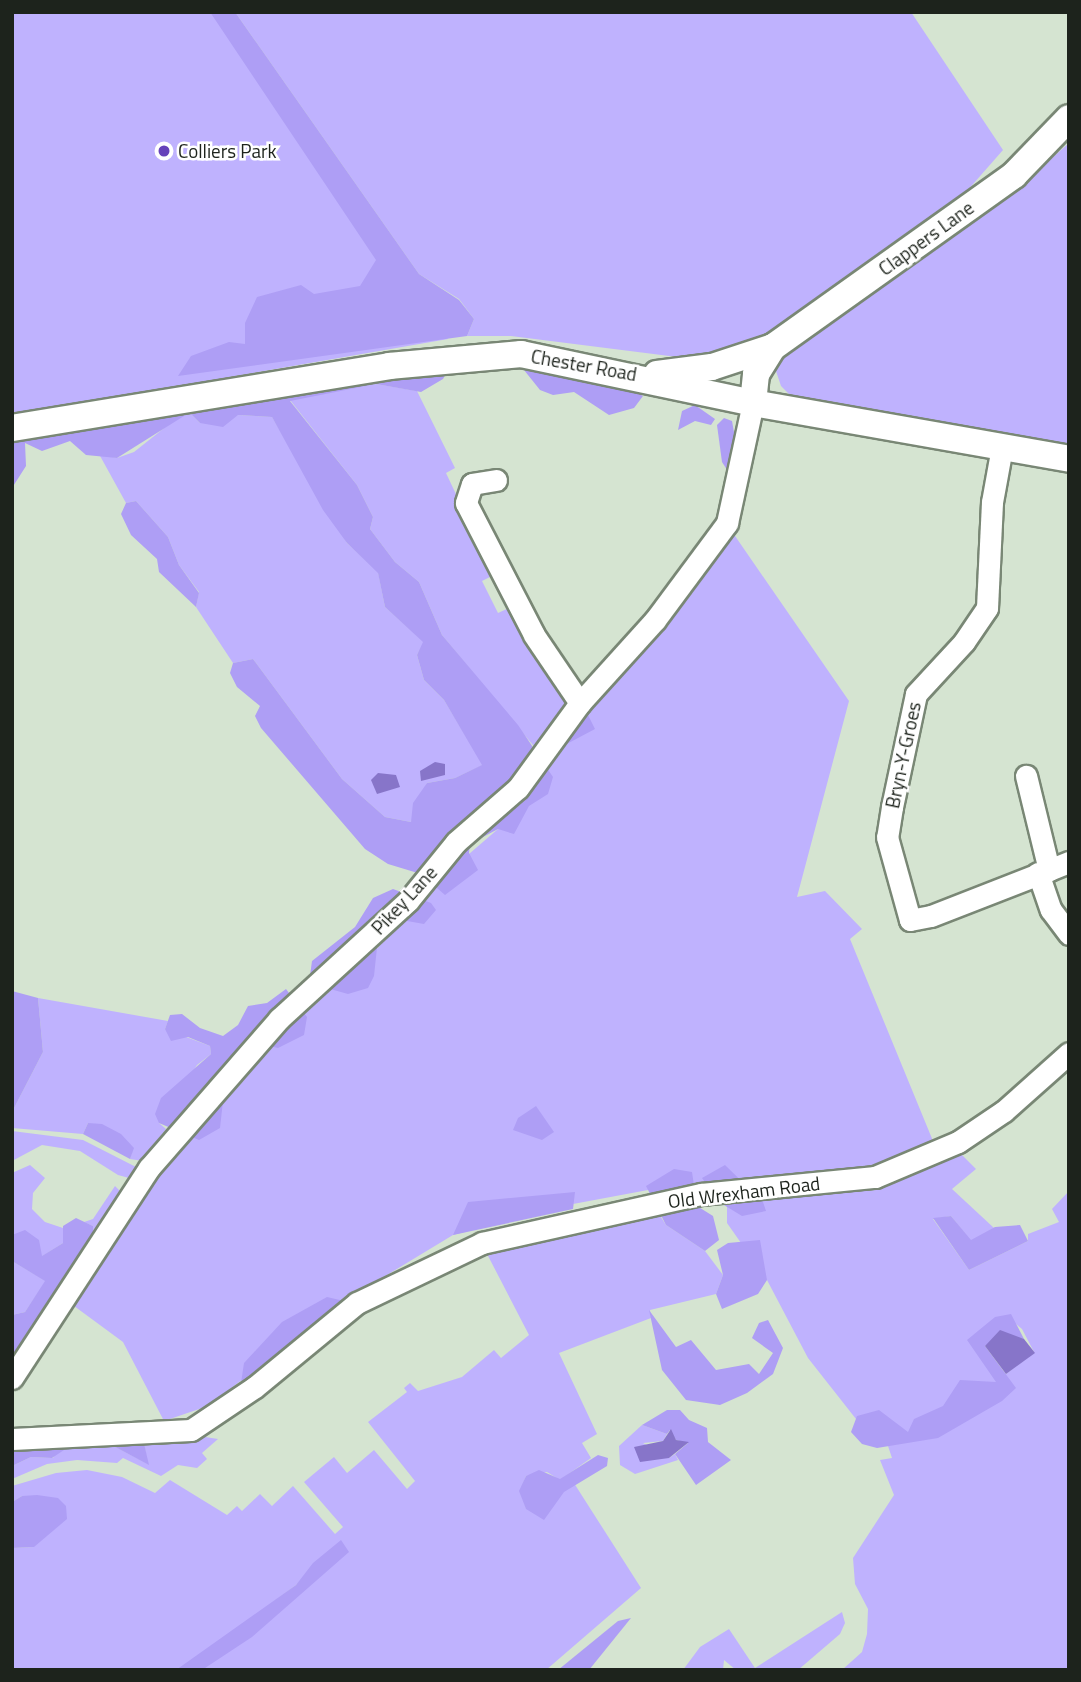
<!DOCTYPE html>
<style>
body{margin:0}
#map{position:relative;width:1081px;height:1682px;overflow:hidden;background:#d5e4d1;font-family:"Titillium Web",sans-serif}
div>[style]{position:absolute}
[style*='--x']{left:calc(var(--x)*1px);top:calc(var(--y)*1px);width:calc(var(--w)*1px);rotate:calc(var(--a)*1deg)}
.green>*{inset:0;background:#bfb2fe}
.forest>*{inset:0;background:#ae9ef5}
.water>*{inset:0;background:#8775c9}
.roads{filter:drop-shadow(2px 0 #798775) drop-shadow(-2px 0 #798775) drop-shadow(0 2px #798775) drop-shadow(0 -2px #798775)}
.minor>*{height:21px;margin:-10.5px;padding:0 10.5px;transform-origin:10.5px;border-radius:10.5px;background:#fff}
.major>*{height:26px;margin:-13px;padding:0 13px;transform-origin:13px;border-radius:13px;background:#fff}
.dots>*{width:19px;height:19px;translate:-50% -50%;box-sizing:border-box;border:4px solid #fff;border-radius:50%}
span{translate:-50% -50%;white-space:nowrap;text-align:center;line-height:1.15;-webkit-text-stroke:5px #fff;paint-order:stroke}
.poi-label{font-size:19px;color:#1d231c}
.left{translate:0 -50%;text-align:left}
.street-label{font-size:19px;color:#1d231c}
.frame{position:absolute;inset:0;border:14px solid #1d231c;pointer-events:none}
</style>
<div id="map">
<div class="green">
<i style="clip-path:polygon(12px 12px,221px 12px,448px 339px,12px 415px)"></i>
<i style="clip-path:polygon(235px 12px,911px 12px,1003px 150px,952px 208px,773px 335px,701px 360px,511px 336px,467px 336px,474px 319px,459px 299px,419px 274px)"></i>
<i style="clip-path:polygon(1069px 143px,1069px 448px,818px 404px,791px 396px,781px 386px,776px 371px,785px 354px,1020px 186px)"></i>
<i style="clip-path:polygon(376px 384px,417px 391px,455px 468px,446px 473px,494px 575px,482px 581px,498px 613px,511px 607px,571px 708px,537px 750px,442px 635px,419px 582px,395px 562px,370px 529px,373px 517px,357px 485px,290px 400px)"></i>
<i style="clip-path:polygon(187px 410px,200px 423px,238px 415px,272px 417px,347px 543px,378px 572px,385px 607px,424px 642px,417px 655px,424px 680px,444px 700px,483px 765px,455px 778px,427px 783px,411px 822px,385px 817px,342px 779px,253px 659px,233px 663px,196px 607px,199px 592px,179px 565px,168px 537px,136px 501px,126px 503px,99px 454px,117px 458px,134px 452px)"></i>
<i style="clip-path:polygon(733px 533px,849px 701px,797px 897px,825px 891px,862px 929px,850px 939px,933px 1141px,908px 1155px,865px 1167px,648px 1190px,573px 1204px,453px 1235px,344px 1301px,208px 1406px,164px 1421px,123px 1342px,70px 1303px,138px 1196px,302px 1008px,374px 952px,433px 885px,498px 829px,546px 762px)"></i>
<i style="clip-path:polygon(38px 998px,168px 1021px,165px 1029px,210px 1046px,211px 1054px,197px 1065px,159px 1123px,166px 1129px,143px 1161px,130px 1159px,133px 1148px,88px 1123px,83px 1134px,12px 1128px,12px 1112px,43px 1052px)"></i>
<i style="clip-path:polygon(12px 1131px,83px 1140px,136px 1167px,129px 1178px,118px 1175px,80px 1151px,42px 1145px,12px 1161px)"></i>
<i style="clip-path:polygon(evenodd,958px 1151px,976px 1169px,952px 1189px,994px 1228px,971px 1241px,951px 1216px,933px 1219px,969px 1270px,1028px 1241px,1028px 1234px,1059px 1222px,1052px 1209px,1069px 1191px,1069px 1670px,842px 1670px,862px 1652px,867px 1634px,868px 1609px,855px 1584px,853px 1558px,894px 1495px,880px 1460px,892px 1458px,886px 1440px,856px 1419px,808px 1358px,767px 1280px,727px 1223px,727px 1200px,876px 1190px,958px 1151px,1010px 1319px,1022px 1329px,1034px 1352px,1006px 1374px,975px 1343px,1010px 1319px)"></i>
<i style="clip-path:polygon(30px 1165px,45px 1178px,33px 1193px,32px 1209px,45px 1222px,63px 1228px,63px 1243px,41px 1257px,12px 1235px,12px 1173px)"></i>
<i style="clip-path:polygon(115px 1186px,121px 1192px,94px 1239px,93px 1226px,84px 1222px,93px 1219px)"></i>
<i style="clip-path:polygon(evenodd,657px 1211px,666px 1225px,705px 1251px,723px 1275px,716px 1294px,650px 1310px,651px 1318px,559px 1353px,597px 1434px,582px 1443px,591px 1458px,560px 1480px,547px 1472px,526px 1476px,520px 1491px,526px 1508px,572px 1480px,641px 1588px,546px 1670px,12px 1670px,12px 1548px,34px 1547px,22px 1496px,12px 1502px,12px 1486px,56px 1473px,87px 1470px,122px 1477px,155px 1493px,170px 1480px,227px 1515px,237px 1506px,242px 1511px,260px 1494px,272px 1506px,293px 1486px,335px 1534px,343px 1527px,304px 1482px,334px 1457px,347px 1473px,374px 1450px,407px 1489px,415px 1481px,368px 1422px,407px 1392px,404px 1388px,410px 1383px,418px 1391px,462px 1377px,494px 1350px,501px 1358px,529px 1335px,485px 1250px,657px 1211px,341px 1541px,299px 1588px,233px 1632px,296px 1585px,341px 1541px)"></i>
<i style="clip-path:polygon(12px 1261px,46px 1281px,25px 1312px,12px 1315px)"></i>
<i style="clip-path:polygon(642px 1425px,667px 1434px,663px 1441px,643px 1443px,669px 1458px,675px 1454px,678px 1460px,635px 1474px,620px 1465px,619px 1446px)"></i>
<i style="clip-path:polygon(192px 1435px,218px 1439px,202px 1453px,207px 1459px,197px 1468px,178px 1465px,161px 1476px,123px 1458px,117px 1463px,77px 1460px,47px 1464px,12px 1479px,12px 1466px,31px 1457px,53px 1458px,62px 1446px,106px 1442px,148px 1464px,143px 1439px)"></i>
<i style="clip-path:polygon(842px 1612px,845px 1623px,840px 1634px,798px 1670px,736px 1670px,724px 1660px,723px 1670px,683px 1670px,700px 1647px,729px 1629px,755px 1668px)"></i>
</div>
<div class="forest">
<i style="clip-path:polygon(210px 12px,235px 12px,419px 274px,459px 300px,474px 319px,467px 336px,178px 376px,191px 356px,229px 342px,245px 344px,245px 323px,257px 297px,301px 285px,314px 294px,360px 286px,376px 260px)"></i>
<i style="clip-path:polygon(448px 370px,443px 379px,421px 392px,376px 384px,290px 401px,357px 485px,373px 517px,370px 529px,395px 562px,419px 582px,442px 635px,518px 725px,553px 777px,548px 794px,529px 806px,514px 834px,498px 829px,470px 844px,469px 853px,478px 870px,445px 895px,421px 874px,388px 864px,365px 849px,261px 728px,255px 716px,260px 706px,237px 687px,230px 673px,233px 663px,253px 659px,342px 779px,385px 817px,411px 822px,413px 803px,427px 783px,455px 778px,482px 765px,444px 700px,424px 680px,417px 655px,423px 642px,385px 607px,378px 573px,347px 543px,323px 510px,272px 417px,238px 415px,223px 427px,200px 423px,187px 410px)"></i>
<i style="clip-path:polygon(524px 370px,622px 385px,643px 396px,634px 408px,609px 415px,574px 392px,553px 395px,540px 390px)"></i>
<i style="clip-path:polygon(695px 405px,715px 419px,711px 425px,695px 421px,678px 430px,682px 411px)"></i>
<i style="clip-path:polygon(180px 412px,184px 416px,117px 458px,86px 455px,70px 441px,42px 451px,25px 443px,26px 466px,12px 488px,12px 435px)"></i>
<i style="clip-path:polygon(724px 418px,732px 421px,738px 455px,729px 473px,722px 462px,717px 425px)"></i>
<i style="clip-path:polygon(136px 501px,168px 537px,179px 565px,199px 593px,196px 607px,159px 572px,157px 559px,131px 535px,121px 514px,126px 503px)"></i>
<i style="clip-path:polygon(587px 713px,595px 729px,561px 747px,576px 723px)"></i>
<i style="clip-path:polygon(393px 889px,431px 903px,436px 910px,424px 924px,396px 919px,378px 938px,374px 976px,368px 988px,348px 994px,309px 983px,312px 961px,355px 927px,373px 898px)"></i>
<i style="clip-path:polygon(286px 989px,307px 1017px,304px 1035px,278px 1048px,257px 1043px,216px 1091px,223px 1101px,220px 1128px,199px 1140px,159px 1123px,155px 1114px,161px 1098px,211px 1054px,210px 1046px,188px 1037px,171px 1041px,165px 1029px,170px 1015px,182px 1014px,200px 1028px,223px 1036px,238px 1025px,248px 1006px,267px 1003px)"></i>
<i style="clip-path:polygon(12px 991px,38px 998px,43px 1052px,12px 1112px)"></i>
<i style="clip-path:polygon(536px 1106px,554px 1132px,542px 1140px,513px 1130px,518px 1118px)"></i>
<i style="clip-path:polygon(88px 1123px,102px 1124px,121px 1134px,134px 1148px,130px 1159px,83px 1134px)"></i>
<i style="clip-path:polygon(725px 1165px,763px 1202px,766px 1211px,742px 1216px,719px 1202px,702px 1178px)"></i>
<i style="clip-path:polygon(674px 1169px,692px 1172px,697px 1206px,713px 1216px,719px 1240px,705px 1251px,666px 1225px,646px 1186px)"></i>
<i style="clip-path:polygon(575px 1192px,573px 1209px,453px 1235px,468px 1202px)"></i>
<i style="clip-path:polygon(951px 1216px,971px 1240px,995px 1227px,1020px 1225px,1028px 1241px,969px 1270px,933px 1218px)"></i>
<i style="clip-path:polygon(76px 1218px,93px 1226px,94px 1239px,12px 1370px,12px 1315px,25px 1312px,45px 1281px,12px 1261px,12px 1235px,25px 1230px,39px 1240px,42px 1256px,63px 1243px,63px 1226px)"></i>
<i style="clip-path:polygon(760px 1240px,767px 1280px,758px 1294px,722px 1309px,716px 1294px,723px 1275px,717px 1250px,728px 1243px)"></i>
<i style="clip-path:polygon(327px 1297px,344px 1301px,254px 1377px,241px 1383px,244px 1363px,282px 1322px)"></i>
<i style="clip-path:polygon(649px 1310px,676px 1347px,691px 1340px,716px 1370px,749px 1364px,759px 1374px,773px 1353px,752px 1338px,759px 1323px,768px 1320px,783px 1348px,773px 1374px,747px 1393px,720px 1405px,686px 1400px,662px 1370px)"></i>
<i style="clip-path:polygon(1011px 1314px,1024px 1339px,1008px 1336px,985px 1346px,1016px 1388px,1002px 1401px,938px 1438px,877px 1448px,862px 1444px,851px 1432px,857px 1416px,879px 1410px,908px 1432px,914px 1419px,943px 1406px,960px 1380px,996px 1382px,967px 1340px,995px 1317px)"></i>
<i style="clip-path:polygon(667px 1410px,680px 1410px,689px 1420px,707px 1428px,708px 1442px,731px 1460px,696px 1485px,675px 1454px,688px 1443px,676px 1440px,670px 1430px,667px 1434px,642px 1425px)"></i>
<i style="clip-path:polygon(143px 1439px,149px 1465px,106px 1442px)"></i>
<i style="clip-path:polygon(62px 1446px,64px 1450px,52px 1458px,31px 1457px,12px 1466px,12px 1448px)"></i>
<i style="clip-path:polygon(598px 1455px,608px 1458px,607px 1466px,564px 1492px,544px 1520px,526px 1509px,519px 1491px,526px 1476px,539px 1470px,560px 1479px)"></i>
<i style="clip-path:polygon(37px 1495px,58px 1498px,66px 1506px,67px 1519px,34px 1547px,12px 1548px,12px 1502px,22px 1496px)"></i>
<i style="clip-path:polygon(341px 1540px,349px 1552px,252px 1637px,202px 1670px,176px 1670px,296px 1585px,313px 1563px)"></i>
<i style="clip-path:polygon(631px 1618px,589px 1670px,558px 1670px,618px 1621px)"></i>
</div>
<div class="water">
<i style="clip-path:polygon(435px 762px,445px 764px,445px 775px,421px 781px,420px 771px)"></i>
<i style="clip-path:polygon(378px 773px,396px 775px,400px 787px,377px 794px,371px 780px)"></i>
<i style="clip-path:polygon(1000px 1330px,1024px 1339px,1035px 1353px,1006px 1374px,985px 1346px)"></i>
<i style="clip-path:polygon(671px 1429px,676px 1440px,689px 1442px,669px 1458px,640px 1462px,634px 1447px,663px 1441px)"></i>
</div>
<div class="roads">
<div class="minor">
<i style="--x:1002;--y:447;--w:56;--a:100.3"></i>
<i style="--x:992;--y:502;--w:106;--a:92.7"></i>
<i style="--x:987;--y:608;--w:41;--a:124.1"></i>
<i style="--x:964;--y:642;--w:71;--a:132.7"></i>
<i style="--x:916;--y:694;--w:116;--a:102"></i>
<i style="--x:892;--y:807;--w:30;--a:99"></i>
<i style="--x:887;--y:837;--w:86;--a:74.5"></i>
<i style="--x:910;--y:920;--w:21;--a:-11"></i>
<i style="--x:931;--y:916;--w:127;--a:-21.3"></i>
<i style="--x:1049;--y:870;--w:97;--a:-103.7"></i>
<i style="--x:496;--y:480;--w:24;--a:171"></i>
<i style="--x:472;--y:484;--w:20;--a:108"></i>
<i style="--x:466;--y:503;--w:148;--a:62.7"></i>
<i style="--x:534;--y:635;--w:82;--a:55.9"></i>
<i style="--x:1049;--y:870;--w:22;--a:-22"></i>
<i style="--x:1038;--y:873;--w:39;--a:71"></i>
<i style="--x:1051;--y:910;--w:30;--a:53"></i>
<i style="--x:12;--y:1378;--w:251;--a:-56.9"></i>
<i style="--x:149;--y:1168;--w:198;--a:-48.9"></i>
<i style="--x:279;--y:1019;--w:175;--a:-42.5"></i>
<i style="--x:408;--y:901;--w:76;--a:-50.9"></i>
<i style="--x:456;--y:842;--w:82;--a:-41.1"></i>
<i style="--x:518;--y:788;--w:105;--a:-53.9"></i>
<i style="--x:580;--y:703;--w:112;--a:-47.9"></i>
<i style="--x:655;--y:620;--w:121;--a:-53.4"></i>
<i style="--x:727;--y:523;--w:123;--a:-77.8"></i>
<i style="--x:12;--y:1439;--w:179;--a:-2.9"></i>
<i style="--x:191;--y:1430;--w:77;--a:-33.9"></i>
<i style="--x:255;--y:1387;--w:132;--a:-39.5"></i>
<i style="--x:357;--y:1303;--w:139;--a:-25.6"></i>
<i style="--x:482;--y:1243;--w:224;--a:-12.6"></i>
<i style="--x:701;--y:1194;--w:175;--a:-5.6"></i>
<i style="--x:875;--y:1177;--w:90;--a:-22.9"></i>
<i style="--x:958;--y:1142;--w:55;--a:-34"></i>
<i style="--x:1004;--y:1111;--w:87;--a:-41.7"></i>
</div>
<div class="major">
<i style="--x:657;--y:374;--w:55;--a:-7.3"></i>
<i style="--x:712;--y:367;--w:64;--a:-18.2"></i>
<i style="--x:773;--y:347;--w:296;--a:-35.5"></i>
<i style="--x:1014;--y:175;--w:79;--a:-46"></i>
<i style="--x:753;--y:403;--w:29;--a:-84"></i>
<i style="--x:756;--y:374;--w:32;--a:-58"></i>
<i style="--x:12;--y:428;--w:382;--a:-9.3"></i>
<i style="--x:389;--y:366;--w:133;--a:-5.2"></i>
<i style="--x:521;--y:354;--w:237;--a:11.9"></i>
<i style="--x:753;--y:403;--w:321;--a:10"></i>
</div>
</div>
<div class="dots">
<i style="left:164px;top:151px;background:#6642ba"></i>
</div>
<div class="poi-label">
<span class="left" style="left:178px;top:151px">Colliers Park</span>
</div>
<div class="street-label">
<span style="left:926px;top:238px;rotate:-36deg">Clappers Lane</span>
<span style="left:584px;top:365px;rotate:10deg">Chester Road</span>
<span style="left:903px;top:755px;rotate:-78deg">Bryn-Y-Groes</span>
<span style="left:404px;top:900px;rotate:-47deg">Pikey Lane</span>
<span style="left:744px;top:1192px;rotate:-7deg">Old Wrexham Road</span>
</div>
<div class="frame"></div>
</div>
